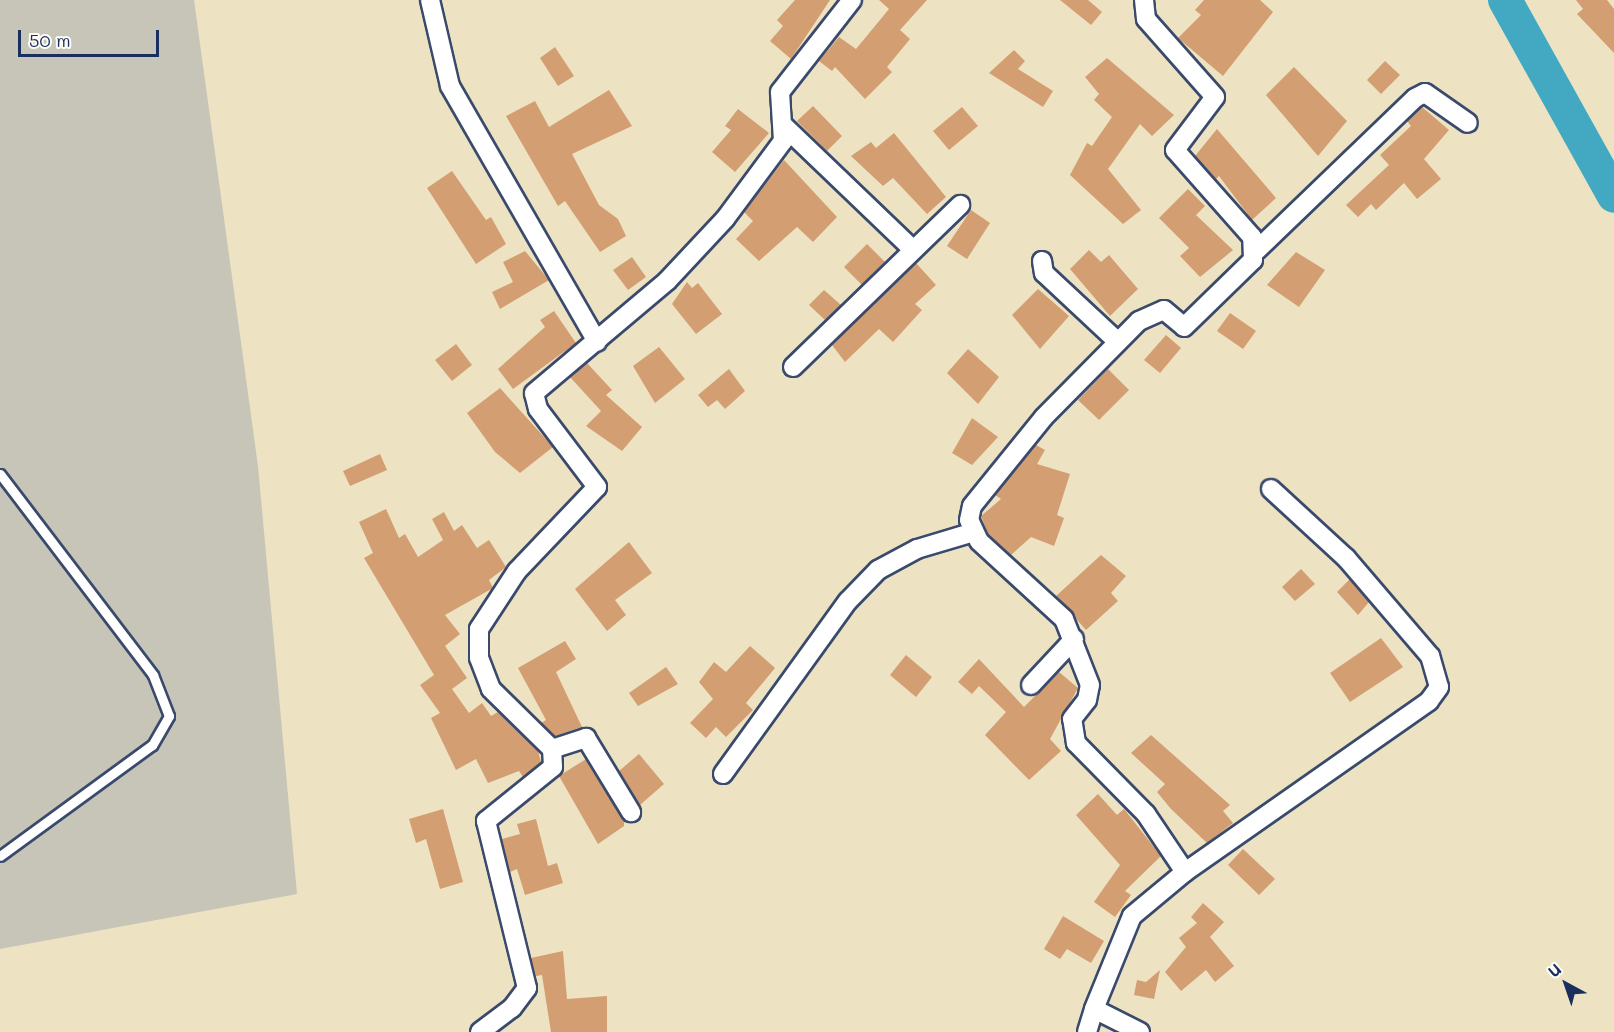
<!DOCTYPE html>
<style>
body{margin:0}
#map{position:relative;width:1614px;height:1032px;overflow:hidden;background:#ede3c3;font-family:Mali,sans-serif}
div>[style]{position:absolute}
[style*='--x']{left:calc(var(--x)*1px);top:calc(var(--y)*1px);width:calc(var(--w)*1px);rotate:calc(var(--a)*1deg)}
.industrial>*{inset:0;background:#c6c5b8}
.river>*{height:34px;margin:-17px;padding:0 17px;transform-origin:17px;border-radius:17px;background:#43a9c3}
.building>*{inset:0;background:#d39e72}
.roads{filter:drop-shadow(2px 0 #3a4a6d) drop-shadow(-2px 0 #3a4a6d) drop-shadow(0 2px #3a4a6d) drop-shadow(0 -2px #3a4a6d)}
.service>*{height:9px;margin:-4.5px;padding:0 4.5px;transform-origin:4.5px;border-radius:4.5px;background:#fff}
.minor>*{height:18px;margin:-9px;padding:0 9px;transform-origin:9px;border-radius:9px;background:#fff}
span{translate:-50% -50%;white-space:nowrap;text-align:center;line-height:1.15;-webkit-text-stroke:5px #fdfcf7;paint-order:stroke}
.north{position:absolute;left:1536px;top:954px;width:60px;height:60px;-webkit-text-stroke:4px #fdfcf7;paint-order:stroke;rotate:320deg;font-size:16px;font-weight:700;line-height:24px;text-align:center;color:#1b2f5e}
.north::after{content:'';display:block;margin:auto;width:21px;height:27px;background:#1b2f5e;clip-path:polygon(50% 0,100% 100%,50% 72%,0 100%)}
.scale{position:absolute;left:18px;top:30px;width:141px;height:27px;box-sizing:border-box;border:3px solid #1b2f5e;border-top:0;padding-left:8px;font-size:18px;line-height:21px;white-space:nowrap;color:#1b2f5e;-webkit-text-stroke:4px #fdfcf7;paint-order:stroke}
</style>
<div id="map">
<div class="industrial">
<i style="clip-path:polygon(0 0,194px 0,258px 466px,297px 894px,0 949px)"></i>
</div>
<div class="river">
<i style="--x:1505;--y:0;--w:224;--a:60.9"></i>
</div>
<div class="building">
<i style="clip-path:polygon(795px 0,830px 0,791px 59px,770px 41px,783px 26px,777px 20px)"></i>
<i style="clip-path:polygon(879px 0,927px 0,900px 30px,910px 39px,887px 67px,892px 72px,865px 99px,835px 67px,832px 71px,819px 61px,839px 37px,856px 49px,889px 9px)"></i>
<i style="clip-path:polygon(1060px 0,1088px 0,1102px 12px,1091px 25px)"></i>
<i style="clip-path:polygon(1204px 0,1260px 0,1273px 12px,1223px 76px,1178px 38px,1201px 15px,1195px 10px)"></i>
<i style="clip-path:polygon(1576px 0,1607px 0,1614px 9px,1614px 53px,1577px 14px,1583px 9px)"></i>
<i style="clip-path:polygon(555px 47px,574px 76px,558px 86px,540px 58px)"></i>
<i style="clip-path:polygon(1014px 50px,1025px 61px,1018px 69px,1053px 91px,1043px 107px,989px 73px)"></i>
<i style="clip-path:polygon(1107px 58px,1174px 115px,1152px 136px,1140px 124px,1108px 169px,1141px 210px,1123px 224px,1070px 175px,1087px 143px,1092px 146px,1112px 117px,1094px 100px,1099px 94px,1085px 77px)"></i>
<i style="clip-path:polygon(1385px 61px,1400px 75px,1381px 94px,1367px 80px)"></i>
<i style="clip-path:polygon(1294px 67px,1347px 121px,1318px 156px,1266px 95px)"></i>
<i style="clip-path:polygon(609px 90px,632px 126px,572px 154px,599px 205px,618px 219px,626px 236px,600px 252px,565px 201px,558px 206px,506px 116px,535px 101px,549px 127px)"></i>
<i style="clip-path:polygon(813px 106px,842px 136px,827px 151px,797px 121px)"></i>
<i style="clip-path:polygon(962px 107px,978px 126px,949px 150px,933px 131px)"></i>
<i style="clip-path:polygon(1422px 107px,1449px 130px,1424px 159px,1441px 179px,1417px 199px,1404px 183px,1376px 210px,1371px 204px,1358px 217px,1346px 205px,1389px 165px,1380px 155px,1411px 126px,1407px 121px)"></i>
<i style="clip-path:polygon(738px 109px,769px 133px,735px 172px,712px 152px,731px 130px,725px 126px)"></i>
<i style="clip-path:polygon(1217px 129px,1276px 198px,1252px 220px,1219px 176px,1216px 179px,1195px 156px)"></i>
<i style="clip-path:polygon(894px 133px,946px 197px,927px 214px,893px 178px,883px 186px,851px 156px,871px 142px,876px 148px)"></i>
<i style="clip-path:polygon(784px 160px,837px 217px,813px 242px,797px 227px,759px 261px,736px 239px,753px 221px,744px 212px)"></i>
<i style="clip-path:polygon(452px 171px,486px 220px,491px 217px,506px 244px,476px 264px,427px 188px)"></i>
<i style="clip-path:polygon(1188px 189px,1205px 206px,1196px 215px,1233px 250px,1200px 277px,1180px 256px,1189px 248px,1159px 218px)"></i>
<i style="clip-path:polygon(971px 210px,990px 223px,967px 259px,947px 246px)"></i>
<i style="clip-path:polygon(867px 244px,885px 262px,862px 285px,844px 267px)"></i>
<i style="clip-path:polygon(1089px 250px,1101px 262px,1109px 255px,1138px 289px,1110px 316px,1070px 269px)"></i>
<i style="clip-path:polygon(525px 251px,549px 280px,500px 309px,492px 292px,513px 282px,503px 262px)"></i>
<i style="clip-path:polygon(1296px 252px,1325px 270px,1299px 307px,1267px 285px)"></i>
<i style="clip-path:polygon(632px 257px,646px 277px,628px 290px,613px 270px)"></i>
<i style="clip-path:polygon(916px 263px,936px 285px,915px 304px,922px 310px,893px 342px,879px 329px,845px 362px,832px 345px)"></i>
<i style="clip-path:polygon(687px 282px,692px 288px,698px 283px,722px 314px,696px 334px,672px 304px)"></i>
<i style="clip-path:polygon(1038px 289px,1069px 316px,1040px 349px,1012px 315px)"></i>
<i style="clip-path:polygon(824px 290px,841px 305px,825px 320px,809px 305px)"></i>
<i style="clip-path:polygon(554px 311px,576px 343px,513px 389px,498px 369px,545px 327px,540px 320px)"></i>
<i style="clip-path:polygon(1230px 313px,1256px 331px,1243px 349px,1217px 331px)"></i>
<i style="clip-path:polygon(1166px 335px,1181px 348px,1160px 373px,1144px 360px)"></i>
<i style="clip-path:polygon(456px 344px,472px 365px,452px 381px,435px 360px)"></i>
<i style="clip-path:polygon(659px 347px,685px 379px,655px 403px,633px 366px)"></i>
<i style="clip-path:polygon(968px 349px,999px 377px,978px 404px,947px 373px)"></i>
<i style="clip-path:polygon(587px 363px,612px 390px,606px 395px,642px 427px,622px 451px,586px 426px,601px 411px,570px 377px)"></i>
<i style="clip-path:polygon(729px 369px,745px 391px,725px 409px,717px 400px,708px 407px,698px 395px)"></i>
<i style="clip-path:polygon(1108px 369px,1129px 390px,1099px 420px,1078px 400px)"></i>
<i style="clip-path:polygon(500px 388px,553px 447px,520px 473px,495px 452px,467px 413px)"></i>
<i style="clip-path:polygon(972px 418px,998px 437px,972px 465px,952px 453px)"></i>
<i style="clip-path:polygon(1036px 445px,1045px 450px,1037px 464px,1070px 474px,1057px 515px,1064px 518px,1054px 546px,1031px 537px,1011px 555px,988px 534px,981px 516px,1001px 499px,995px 495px)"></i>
<i style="clip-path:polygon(380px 454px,387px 470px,350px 486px,343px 471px)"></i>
<i style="clip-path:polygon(386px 509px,399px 538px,405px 534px,418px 557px,443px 540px,432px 519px,444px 512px,454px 531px,462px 525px,477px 548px,489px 540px,506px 567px,489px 580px,493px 588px,445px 615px,460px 634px,445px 646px,467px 678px,452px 689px,469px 713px,482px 703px,491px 716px,498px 712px,538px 751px,541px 762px,523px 777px,519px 771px,488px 783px,476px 759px,456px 770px,431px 718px,440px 713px,420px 685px,434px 675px,364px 558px,373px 553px,359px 522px)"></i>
<i style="clip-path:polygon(629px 542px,652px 573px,615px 600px,626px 615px,607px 631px,575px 589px)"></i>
<i style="clip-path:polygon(1101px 555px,1126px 576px,1111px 593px,1118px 601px,1086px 630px,1056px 596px)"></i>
<i style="clip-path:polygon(1301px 569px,1315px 584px,1295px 601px,1282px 587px)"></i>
<i style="clip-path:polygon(1350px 579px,1369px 602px,1358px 615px,1337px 592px)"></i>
<i style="clip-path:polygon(1381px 638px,1403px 667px,1350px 702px,1330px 673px)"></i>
<i style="clip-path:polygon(565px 641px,576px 659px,556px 672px,582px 727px,555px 736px,541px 723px,546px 720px,518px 668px)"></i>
<i style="clip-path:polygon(750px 646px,775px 668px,746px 703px,753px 710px,726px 737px,716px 727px,706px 738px,690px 723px,713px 699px,699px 682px,714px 662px,726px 672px)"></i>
<i style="clip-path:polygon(906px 655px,932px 677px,916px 697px,890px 675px)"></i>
<i style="clip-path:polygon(979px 659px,1024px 707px,1059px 672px,1078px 688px,1050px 739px,1061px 751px,1029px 780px,985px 735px,1006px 712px,979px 686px,972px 694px,958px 682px)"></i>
<i style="clip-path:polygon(666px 667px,678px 684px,638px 706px,629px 693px)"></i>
<i style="clip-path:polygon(1151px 735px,1230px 805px,1223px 811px,1233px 823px,1207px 843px,1171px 809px,1157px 792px,1165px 784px,1131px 753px)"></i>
<i style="clip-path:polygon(639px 754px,664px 784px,640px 805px,619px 771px)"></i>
<i style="clip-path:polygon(586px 759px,624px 820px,624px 826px,598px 844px,559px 776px)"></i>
<i style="clip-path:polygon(1098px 794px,1117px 815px,1124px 809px,1161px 856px,1125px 891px,1131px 895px,1115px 917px,1094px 902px,1120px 865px,1076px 815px)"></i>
<i style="clip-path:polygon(443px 809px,463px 882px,440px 889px,426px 839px,416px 843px,409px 819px)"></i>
<i style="clip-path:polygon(536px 819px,548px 866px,557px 863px,563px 883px,525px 895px,517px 869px,510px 872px,502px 839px,520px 834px,517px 824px)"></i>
<i style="clip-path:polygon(1243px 849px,1275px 879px,1259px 895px,1228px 865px)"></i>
<i style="clip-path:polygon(1203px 903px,1224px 922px,1210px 937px,1234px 966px,1215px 982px,1206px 970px,1181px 991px,1165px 972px,1186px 947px,1179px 938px,1197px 923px,1191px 917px)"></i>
<i style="clip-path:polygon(1063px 916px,1104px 941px,1091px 963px,1067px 949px,1060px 959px,1044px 949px)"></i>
<i style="clip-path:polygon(563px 951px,567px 999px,607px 996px,607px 1032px,551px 1032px,542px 975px,536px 976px,531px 958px)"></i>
<i style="clip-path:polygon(1160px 970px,1154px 999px,1134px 995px,1137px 980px,1146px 982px)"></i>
</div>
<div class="roads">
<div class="service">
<i style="--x:0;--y:474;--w:253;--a:52.7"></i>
<i style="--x:153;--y:675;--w:44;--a:68.7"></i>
<i style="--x:169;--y:716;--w:34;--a:120"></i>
<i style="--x:152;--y:745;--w:188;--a:143.9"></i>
</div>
<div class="minor">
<i style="--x:430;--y:0;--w:88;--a:76.9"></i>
<i style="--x:450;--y:86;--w:295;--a:60.1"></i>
<i style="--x:784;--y:126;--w:176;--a:43.8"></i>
<i style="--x:1257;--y:250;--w:219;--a:-43.9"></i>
<i style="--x:1415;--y:98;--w:11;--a:-27"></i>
<i style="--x:1425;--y:93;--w:52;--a:34.9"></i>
<i style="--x:1042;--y:261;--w:12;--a:81"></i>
<i style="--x:1044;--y:273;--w:101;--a:43"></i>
<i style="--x:793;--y:367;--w:233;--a:-44.1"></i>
<i style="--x:1031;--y:685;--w:63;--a:-46.9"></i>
<i style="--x:552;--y:749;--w:36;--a:-18"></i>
<i style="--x:586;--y:738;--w:87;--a:58.7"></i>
<i style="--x:723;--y:774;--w:213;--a:-54.2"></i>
<i style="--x:848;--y:601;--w:43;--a:-45.9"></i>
<i style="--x:878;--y:570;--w:44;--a:-28.3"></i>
<i style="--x:917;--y:549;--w:59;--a:-16.6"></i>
<i style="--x:1185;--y:872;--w:298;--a:-35"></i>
<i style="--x:1429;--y:701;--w:17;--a:-54"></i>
<i style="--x:1439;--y:687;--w:32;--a:-106"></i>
<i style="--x:1430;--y:656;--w:129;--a:-130.6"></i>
<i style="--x:1346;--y:558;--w:102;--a:-137.4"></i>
<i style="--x:480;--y:1032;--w:40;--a:-37"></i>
<i style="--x:512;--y:1008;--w:25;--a:-53"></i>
<i style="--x:527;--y:988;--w:172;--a:-103.8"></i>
<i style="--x:486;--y:821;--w:86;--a:-38.9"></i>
<i style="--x:553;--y:767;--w:18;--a:-93"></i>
<i style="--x:552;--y:749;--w:86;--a:-135.5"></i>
<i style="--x:491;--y:689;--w:33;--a:-111"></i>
<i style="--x:479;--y:658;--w:29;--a:-90"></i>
<i style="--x:479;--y:629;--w:69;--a:-56.8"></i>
<i style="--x:517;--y:571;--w:116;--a:-46.4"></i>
<i style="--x:597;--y:487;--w:98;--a:-127.1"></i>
<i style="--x:538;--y:409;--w:16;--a:-104"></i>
<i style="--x:534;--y:393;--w:174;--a:-40.1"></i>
<i style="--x:667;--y:281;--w:85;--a:-46.9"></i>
<i style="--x:725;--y:219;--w:97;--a:-53.4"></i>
<i style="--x:783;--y:141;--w:49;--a:-93.5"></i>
<i style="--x:780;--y:92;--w:117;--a:-52"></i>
<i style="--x:1087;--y:1032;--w:24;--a:-73"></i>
<i style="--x:1140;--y:1032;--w:51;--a:-153.4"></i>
<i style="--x:1094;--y:1009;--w:100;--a:-67.8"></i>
<i style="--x:1132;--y:916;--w:69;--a:-39.7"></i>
<i style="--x:1185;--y:872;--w:70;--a:-123.9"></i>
<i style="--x:1146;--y:814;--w:100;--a:-134.6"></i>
<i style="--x:1076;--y:743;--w:24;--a:-99"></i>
<i style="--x:1072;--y:719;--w:24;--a:-52"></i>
<i style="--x:1087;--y:700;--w:15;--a:-79"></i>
<i style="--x:1090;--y:685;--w:71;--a:-111.5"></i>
<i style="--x:1064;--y:619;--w:115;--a:-137.5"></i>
<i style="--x:979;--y:541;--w:23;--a:-115"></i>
<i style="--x:969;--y:520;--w:14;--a:-78"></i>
<i style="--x:972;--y:506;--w:114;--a:-51"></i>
<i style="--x:1044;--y:417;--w:135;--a:-45.3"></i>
<i style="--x:1139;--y:321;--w:27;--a:-24"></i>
<i style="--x:1164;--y:310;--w:26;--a:40"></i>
<i style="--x:1184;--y:327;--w:96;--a:-44.2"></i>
<i style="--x:1253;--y:260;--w:23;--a:-92"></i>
<i style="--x:1252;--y:237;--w:116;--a:-131.5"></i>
<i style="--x:1175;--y:150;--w:66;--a:-53"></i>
<i style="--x:1215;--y:97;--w:104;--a:-131.5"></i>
<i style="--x:1146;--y:19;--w:19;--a:-96"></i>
</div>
</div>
<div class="north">U</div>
<div class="scale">50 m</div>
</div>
